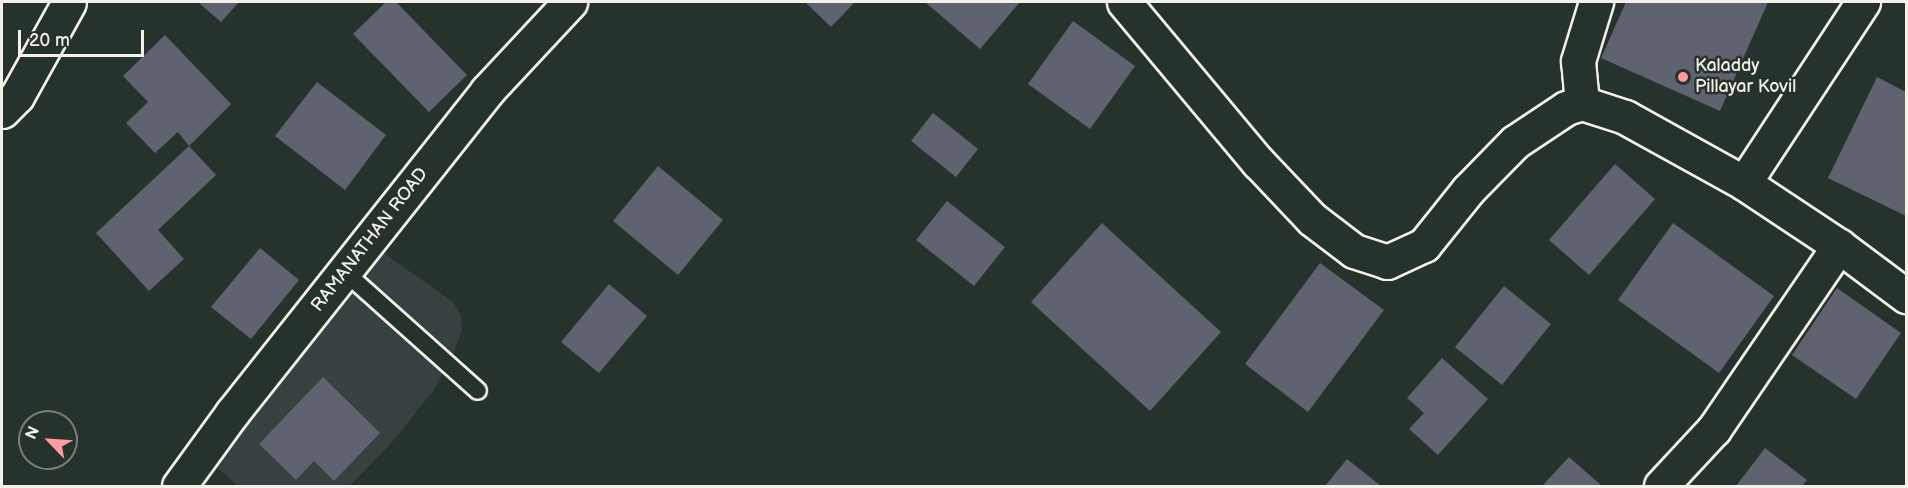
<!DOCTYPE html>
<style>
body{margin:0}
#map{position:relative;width:1908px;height:488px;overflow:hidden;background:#26332d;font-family:"Balsamiq Sans",sans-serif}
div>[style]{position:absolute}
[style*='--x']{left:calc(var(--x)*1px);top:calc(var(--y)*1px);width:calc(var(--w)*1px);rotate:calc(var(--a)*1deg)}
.built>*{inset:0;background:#374141}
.building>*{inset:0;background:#5f626f}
.roads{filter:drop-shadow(2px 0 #f4f1e8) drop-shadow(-2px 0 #f4f1e8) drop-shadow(0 2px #f4f1e8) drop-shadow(0 -2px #f4f1e8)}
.lane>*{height:16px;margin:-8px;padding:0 8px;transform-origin:8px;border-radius:8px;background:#26332d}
.street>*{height:33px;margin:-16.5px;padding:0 16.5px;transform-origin:16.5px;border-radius:16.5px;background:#26332d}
.secondary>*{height:33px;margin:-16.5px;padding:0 16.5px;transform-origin:16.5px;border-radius:16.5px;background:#26332d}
.dots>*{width:16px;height:16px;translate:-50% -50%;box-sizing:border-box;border:3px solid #26332d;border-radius:50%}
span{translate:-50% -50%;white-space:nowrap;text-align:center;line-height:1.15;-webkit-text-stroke:5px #26332d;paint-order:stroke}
.poi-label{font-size:18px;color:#f4f1e8}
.left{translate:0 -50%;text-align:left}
.street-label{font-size:18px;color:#f4f1e8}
.frame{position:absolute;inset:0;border:3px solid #f4f1e8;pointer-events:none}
.north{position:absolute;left:18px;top:410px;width:60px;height:60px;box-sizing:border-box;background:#26332d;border:2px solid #787f78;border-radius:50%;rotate:295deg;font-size:16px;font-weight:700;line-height:24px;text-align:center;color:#f4f1e8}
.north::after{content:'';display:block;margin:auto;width:21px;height:27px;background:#ff9aa2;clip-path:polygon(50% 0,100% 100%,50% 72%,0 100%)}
.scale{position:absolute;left:18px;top:30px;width:126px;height:27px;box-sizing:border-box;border:3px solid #f4f1e8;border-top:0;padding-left:8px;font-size:18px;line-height:21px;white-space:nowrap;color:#f4f1e8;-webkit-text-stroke:4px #26332d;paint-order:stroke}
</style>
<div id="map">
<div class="built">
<i style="clip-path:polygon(368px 242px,453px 302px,461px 315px,462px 331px,451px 358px,433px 391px,394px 440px,350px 486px,238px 486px,202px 455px)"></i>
</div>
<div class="building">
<i style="clip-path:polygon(201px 2px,239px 2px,221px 22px,199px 3px)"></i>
<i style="clip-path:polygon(386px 2px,396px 2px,467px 75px,429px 112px,353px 34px)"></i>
<i style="clip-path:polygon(805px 2px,855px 2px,831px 27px)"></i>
<i style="clip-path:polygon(925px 2px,1020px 2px,980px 49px)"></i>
<i style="clip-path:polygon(1626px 2px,1768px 2px,1720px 111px,1601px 58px)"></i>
<i style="clip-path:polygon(1073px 21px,1135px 66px,1090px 129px,1028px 84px)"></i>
<i style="clip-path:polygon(165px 35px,231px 104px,189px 146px,178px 132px,155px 153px,126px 123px,148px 102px,123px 76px)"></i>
<i style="clip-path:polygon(1877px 77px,1906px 92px,1906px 216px,1828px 178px)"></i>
<i style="clip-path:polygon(317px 82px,386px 135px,345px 190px,275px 136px)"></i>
<i style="clip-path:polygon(933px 113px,978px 149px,956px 177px,911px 141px)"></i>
<i style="clip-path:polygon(189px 146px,216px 175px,158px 230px,184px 259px,149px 291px,96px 233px)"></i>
<i style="clip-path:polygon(1615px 164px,1655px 199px,1589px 275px,1549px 240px)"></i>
<i style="clip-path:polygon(658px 166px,723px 220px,678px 275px,613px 221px)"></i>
<i style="clip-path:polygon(947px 201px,1005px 247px,974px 286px,916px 240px)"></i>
<i style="clip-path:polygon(1102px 223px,1221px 332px,1150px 411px,1031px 302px)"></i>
<i style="clip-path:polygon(1673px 223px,1774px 296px,1719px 373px,1618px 300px)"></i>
<i style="clip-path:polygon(260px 248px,299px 280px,251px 339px,211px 307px)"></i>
<i style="clip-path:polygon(1320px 263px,1384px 310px,1308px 412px,1245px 364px)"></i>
<i style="clip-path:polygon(609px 284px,647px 316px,599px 373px,561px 342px)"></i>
<i style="clip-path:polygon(1504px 286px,1551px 324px,1502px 385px,1455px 347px)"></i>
<i style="clip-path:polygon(1837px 288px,1901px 333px,1856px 399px,1792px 355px)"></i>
<i style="clip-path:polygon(1442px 358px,1488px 399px,1438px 455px,1409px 429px,1424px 413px,1407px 398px)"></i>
<i style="clip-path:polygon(323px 377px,380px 433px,334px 481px,314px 461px,296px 480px,259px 444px)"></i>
<i style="clip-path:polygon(1765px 448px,1807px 480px,1802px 486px,1736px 486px)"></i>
<i style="clip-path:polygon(1569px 457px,1602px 486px,1542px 486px)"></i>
<i style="clip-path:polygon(1347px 459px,1381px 486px,1325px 486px)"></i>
</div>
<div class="roads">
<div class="lane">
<i style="--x:345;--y:272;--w:178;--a:41.8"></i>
</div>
<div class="street">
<i style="--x:1124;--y:2;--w:209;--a:50.1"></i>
<i style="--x:1258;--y:162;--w:79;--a:46.5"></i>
<i style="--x:1312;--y:219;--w:53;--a:37.3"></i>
<i style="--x:1354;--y:251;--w:35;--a:18"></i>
<i style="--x:1387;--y:262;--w:41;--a:-24.7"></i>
<i style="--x:1424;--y:245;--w:70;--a:-51.3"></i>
<i style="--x:1468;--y:190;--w:67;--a:-45.6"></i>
<i style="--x:1515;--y:142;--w:61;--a:-33.7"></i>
<i style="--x:1566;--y:108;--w:17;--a:-17"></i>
<i style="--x:1582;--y:103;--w:45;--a:18"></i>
<i style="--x:1625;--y:117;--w:136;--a:29"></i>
<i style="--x:1744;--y:183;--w:114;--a:33.6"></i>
<i style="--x:1839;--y:246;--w:84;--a:36.7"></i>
<i style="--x:1582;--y:103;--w:42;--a:-95.4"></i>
<i style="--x:1578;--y:61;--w:62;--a:-73"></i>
<i style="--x:2;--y:111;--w:21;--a:-45"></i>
<i style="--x:17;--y:96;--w:107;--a:-61"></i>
<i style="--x:1744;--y:183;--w:217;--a:-56.7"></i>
<i style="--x:1661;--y:486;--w:78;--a:-47.1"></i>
<i style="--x:1714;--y:429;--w:222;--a:-55.7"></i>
</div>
<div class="secondary">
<i style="--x:179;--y:486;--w:90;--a:-54"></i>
<i style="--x:232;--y:413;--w:411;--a:-51.6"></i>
<i style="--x:487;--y:91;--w:122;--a:-47"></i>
</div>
</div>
<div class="dots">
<i style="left:1683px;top:77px;background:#ff9aa2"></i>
</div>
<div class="poi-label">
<span class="left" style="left:1695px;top:77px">Kaladdy<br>Pillayar Kovil</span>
</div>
<div class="street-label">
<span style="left:370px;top:240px;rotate:-52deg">RAMANATHAN ROAD</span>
</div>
<div class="frame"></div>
<div class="north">N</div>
<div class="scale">20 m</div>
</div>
